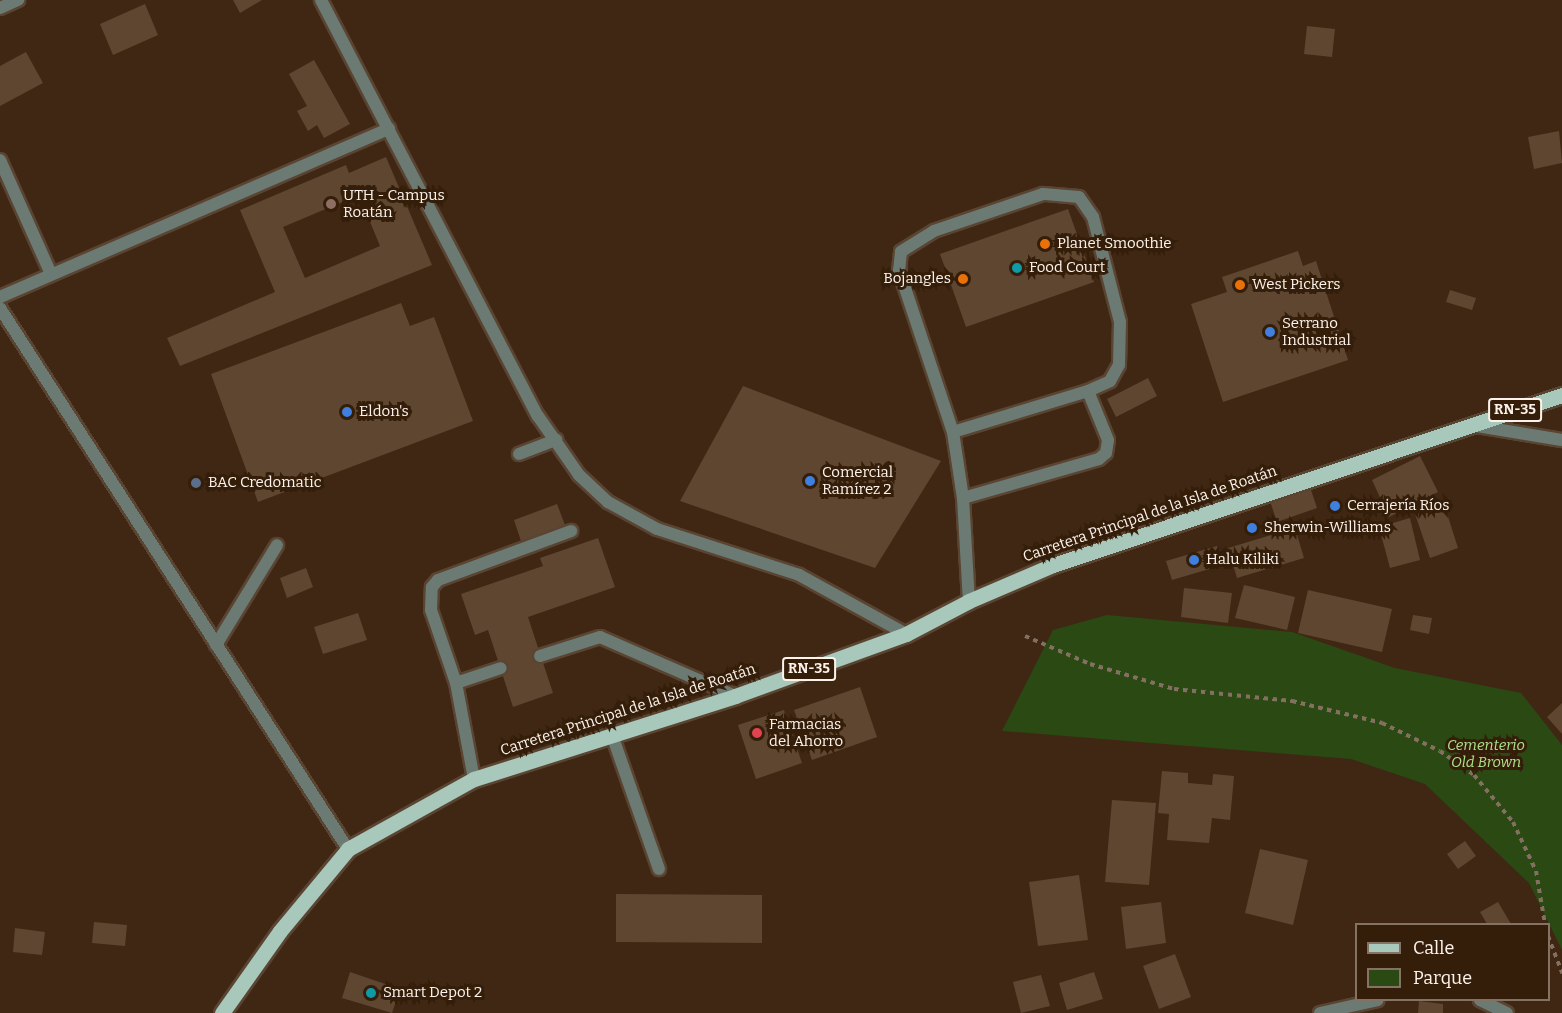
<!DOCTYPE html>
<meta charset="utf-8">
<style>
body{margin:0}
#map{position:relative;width:1562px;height:1013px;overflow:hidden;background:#3f2714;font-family:Bitter,serif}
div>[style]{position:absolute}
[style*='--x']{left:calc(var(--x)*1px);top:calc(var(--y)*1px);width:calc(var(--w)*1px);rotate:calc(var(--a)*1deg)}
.green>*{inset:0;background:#2b4913}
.building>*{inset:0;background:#5f4631}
.path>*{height:4px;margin-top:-2px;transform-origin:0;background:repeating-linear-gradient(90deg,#837061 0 4.5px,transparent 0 9px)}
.roads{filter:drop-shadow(2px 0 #5a4432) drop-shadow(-2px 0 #5a4432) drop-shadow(0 2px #5a4432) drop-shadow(0 -2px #5a4432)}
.lane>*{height:12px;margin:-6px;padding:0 6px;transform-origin:6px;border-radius:6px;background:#6b7b74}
.street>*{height:12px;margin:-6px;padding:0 6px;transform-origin:6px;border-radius:6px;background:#6b7b74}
.primary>*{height:15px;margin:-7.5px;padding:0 7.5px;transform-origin:7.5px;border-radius:7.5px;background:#a7c8ba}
.dots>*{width:16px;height:16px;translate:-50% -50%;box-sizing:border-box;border:3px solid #341e09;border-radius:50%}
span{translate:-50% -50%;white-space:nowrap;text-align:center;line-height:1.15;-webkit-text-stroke:6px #341e09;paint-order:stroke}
.shield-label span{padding:2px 4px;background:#341e09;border:2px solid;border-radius:4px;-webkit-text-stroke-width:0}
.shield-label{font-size:14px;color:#fdf3ec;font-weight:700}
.poi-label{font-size:15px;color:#fdf3ec}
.left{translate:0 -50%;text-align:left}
.right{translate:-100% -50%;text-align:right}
.street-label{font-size:15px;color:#fdf3ec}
.park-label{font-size:15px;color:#ace08b;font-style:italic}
.legend{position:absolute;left:1355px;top:923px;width:195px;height:78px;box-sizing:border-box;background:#341e09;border:2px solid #847364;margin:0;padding:8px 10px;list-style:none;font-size:18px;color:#fdf3ec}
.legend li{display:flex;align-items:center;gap:12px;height:30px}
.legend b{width:30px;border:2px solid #847364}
</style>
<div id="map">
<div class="green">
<i style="clip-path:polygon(1107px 615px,1292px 632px,1395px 668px,1521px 693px,1562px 745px,1562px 950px,1529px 883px,1425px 784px,1351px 759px,1002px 731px,1053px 630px)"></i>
</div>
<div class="building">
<i style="clip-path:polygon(233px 0,262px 0,240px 13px)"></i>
<i style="clip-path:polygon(145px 4px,158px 35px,113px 55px,100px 24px)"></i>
<i style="clip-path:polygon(1307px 26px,1335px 29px,1332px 57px,1304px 54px)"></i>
<i style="clip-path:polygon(26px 52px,43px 83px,0 106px,0 66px)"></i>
<i style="clip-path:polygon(314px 60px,350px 124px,324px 138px,317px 125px,308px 131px,297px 111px,307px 106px,289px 74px)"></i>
<i style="clip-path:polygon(1559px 131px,1562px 163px,1534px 169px,1528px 137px)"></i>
<i style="clip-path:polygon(evenodd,386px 157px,432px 265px,180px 366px,167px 338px,275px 292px,240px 210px,346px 165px,349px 173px,386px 157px,359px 195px,380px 246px,305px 278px,283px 227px,359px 195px)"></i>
<i style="clip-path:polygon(1068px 209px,1094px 282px,966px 327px,940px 254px)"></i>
<i style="clip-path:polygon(1298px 251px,1303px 266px,1316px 261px,1348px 360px,1223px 402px,1191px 304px,1227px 292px,1222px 277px)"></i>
<i style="clip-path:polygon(1450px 290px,1476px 298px,1472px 310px,1446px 302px)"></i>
<i style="clip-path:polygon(401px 303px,410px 326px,434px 317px,473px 421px,258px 502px,211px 374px)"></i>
<i style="clip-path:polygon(1148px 378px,1157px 396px,1116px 417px,1107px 399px)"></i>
<i style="clip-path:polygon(743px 386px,941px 461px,875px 568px,680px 501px)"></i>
<i style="clip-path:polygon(1420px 456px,1438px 492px,1389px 517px,1372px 480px)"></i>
<i style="clip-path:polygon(1310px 487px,1317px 508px,1277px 522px,1270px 501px)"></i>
<i style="clip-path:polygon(557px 504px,565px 525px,521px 541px,514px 520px)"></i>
<i style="clip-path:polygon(1444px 504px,1458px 548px,1430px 558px,1415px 514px)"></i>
<i style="clip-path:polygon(1410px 518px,1420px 560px,1390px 568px,1379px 527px)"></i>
<i style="clip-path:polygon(1295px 528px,1304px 558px,1237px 578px,1228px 548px)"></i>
<i style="clip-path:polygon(598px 538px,615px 587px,528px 617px,553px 693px,513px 707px,488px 630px,475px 635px,461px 594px,543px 566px,540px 558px)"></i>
<i style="clip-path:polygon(1217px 546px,1223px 565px,1172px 580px,1166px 561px)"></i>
<i style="clip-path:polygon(306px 568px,313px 587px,287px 598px,280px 578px)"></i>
<i style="clip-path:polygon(1244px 585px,1295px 597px,1287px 630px,1235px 618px)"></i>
<i style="clip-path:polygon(1184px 588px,1232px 593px,1228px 623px,1181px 617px)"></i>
<i style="clip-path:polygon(1308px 590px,1392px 609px,1382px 652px,1298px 633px)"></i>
<i style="clip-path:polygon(358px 613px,367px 640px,323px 654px,314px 627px)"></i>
<i style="clip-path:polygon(1413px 615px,1432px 618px,1429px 634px,1410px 630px)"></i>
<i style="clip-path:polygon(860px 687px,877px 737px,812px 760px,794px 710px)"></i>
<i style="clip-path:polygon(1562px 703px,1562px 734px,1547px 717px)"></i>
<i style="clip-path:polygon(784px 710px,802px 763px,756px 779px,738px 725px)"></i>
<i style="clip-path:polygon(1162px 771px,1188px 773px,1188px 783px,1212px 785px,1213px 774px,1234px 776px,1230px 820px,1212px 818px,1209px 843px,1167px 840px,1169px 814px,1158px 813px)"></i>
<i style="clip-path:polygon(1112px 800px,1156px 803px,1149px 885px,1105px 882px)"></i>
<i style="clip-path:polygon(1465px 841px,1476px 856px,1458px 869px,1447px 854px)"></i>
<i style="clip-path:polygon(1260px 849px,1308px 860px,1293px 925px,1245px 913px)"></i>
<i style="clip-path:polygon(1079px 875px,1088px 940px,1038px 946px,1029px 882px)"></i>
<i style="clip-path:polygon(616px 894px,762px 895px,762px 943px,616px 942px)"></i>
<i style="clip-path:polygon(1161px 902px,1166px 943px,1126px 949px,1121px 907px)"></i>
<i style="clip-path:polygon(1498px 902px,1511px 924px,1487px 924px,1480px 912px)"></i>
<i style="clip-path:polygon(94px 922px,127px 925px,125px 946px,92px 943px)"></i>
<i style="clip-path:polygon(15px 928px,45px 932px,42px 955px,13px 952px)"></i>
<i style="clip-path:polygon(1175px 954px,1191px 997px,1159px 1009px,1143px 966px)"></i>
<i style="clip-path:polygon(350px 972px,400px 989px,392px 1013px,342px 998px)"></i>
<i style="clip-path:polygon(1094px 972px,1103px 999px,1067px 1010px,1059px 983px)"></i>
<i style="clip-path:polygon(1041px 975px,1050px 1006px,1021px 1013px,1013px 982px)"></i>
<i style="clip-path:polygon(1419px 1001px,1443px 1004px,1443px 1013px,1418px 1013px)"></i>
</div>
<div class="path">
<i style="--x:1025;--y:636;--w:71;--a:23.3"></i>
<i style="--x:1090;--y:664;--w:88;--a:16.6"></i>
<i style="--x:1174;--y:689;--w:119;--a:5.8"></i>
<i style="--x:1292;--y:701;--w:93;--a:13.7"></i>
<i style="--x:1382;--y:723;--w:64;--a:25.8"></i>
<i style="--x:1440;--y:751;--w:42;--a:35.2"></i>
<i style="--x:1474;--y:775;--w:61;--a:50.3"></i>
<i style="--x:1513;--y:822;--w:54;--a:64.9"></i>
<i style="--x:1536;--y:871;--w:54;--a:80.4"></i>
<i style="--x:1548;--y:936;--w:40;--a:69"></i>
</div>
<div class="roads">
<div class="lane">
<i style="--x:953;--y:432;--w:141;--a:-16.9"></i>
<i style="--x:1088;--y:391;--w:24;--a:-24"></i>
<i style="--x:1110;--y:381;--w:18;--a:-61"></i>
<i style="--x:1119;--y:365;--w:43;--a:-88.7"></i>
<i style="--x:1120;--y:322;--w:108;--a:-104.4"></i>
<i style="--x:1093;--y:217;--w:24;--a:-125"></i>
<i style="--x:1079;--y:197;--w:36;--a:-175"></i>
<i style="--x:1043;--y:194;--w:115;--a:161.3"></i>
<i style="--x:934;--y:231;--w:39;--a:148"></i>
<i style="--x:901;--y:252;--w:18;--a:96"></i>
<i style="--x:899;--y:270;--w:171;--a:71.6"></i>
<i style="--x:953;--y:432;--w:67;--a:81.4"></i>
<i style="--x:963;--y:498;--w:103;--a:86.7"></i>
<i style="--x:519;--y:454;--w:40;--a:-21"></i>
<i style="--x:963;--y:498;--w:141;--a:-16"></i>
<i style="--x:1099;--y:459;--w:9;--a:-41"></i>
<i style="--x:1106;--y:453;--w:13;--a:-81"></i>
<i style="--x:1108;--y:440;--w:53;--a:-112.2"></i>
<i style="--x:216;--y:645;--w:117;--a:-58.6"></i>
<i style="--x:540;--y:656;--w:63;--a:-17.6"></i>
<i style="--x:600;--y:637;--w:147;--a:23.6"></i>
<i style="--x:456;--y:683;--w:47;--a:-18.4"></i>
<i style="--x:612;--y:735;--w:142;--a:70.7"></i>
<i style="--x:474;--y:779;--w:98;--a:-100.6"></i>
<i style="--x:456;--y:683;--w:77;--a:-108.9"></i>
<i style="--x:431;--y:610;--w:23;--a:-88"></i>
<i style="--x:432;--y:587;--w:9;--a:-49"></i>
<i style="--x:438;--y:580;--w:142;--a:-20.2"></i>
</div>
<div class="street">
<i style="--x:321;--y:0;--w:469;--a:62.5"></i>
<i style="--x:538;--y:416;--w:72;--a:55.2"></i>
<i style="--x:579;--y:475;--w:40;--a:43"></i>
<i style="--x:608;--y:502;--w:56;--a:28.9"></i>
<i style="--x:657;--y:529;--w:149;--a:17.9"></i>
<i style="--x:799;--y:575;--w:122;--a:28.9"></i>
<i style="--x:0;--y:8;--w:20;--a:-24"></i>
<i style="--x:0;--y:160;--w:123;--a:65.9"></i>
<i style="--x:0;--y:297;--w:424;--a:-23.4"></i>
<i style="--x:0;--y:308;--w:643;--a:57.25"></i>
<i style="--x:1471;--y:425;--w:92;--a:9.4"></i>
<i style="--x:1480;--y:1000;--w:30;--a:26"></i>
<i style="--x:1320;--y:1013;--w:59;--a:-12.6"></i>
</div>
<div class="primary">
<i style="--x:222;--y:1013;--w:100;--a:-54.7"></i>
<i style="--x:280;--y:931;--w:107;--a:-50.3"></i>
<i style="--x:348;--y:849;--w:144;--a:-29.1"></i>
<i style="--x:474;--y:779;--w:274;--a:-17.6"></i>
<i style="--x:735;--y:696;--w:182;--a:-19.9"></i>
<i style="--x:906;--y:634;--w:71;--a:-27.6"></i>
<i style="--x:969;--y:601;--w:91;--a:-23.2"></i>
<i style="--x:1053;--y:565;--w:537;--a:-18.47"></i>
</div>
</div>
<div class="dots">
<i style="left:331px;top:204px;background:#8d6e63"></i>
<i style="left:1045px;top:244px;background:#e8710a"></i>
<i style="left:1017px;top:268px;background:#0f9aa8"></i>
<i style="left:963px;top:279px;background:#e8710a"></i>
<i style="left:1240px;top:285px;background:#e8710a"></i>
<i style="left:1270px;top:332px;background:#3f7fe0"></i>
<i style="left:347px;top:412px;background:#3f7fe0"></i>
<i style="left:810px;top:481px;background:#3f7fe0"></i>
<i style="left:196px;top:483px;background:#5c6f8a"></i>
<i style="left:1335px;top:506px;background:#3f7fe0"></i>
<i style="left:1252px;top:528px;background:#3f7fe0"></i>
<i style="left:1194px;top:560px;background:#3f7fe0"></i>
<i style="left:757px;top:733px;background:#e0444e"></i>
<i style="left:371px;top:993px;background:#0f9aa8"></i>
</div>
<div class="shield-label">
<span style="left:1515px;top:410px">RN-35</span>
<span style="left:809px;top:669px">RN-35</span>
</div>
<div class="poi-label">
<span class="left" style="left:343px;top:204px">UTH - Campus<br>Roatán</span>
<span class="left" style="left:1057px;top:244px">Planet Smoothie</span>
<span class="left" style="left:1029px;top:268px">Food Court</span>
<span class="right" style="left:951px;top:279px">Bojangles</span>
<span class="left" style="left:1252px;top:285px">West Pickers</span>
<span class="left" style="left:1282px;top:332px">Serrano<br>Industrial</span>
<span class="left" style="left:359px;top:412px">Eldon's</span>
<span class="left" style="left:822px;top:481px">Comercial<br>Ramírez 2</span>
<span class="left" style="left:208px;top:483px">BAC Credomatic</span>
<span class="left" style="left:1347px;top:506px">Cerrajería Ríos</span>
<span class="left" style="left:1264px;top:528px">Sherwin-Williams</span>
<span class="left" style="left:1206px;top:560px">Halu Kiliki</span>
<span class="left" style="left:769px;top:733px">Farmacias<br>del Ahorro</span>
<span class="left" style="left:383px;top:993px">Smart Depot 2</span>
</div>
<div class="street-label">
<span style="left:1150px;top:514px;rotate:-19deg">Carretera Principal de la Isla de Roatán</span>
<span style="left:628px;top:710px;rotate:-18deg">Carretera Principal de la Isla de Roatán</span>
</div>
<div class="park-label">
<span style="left:1486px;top:754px">Cementerio<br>Old Brown</span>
</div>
<ul class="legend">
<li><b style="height:8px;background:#a7c8ba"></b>Calle</li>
<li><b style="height:16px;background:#2b4913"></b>Parque</li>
</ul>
</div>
